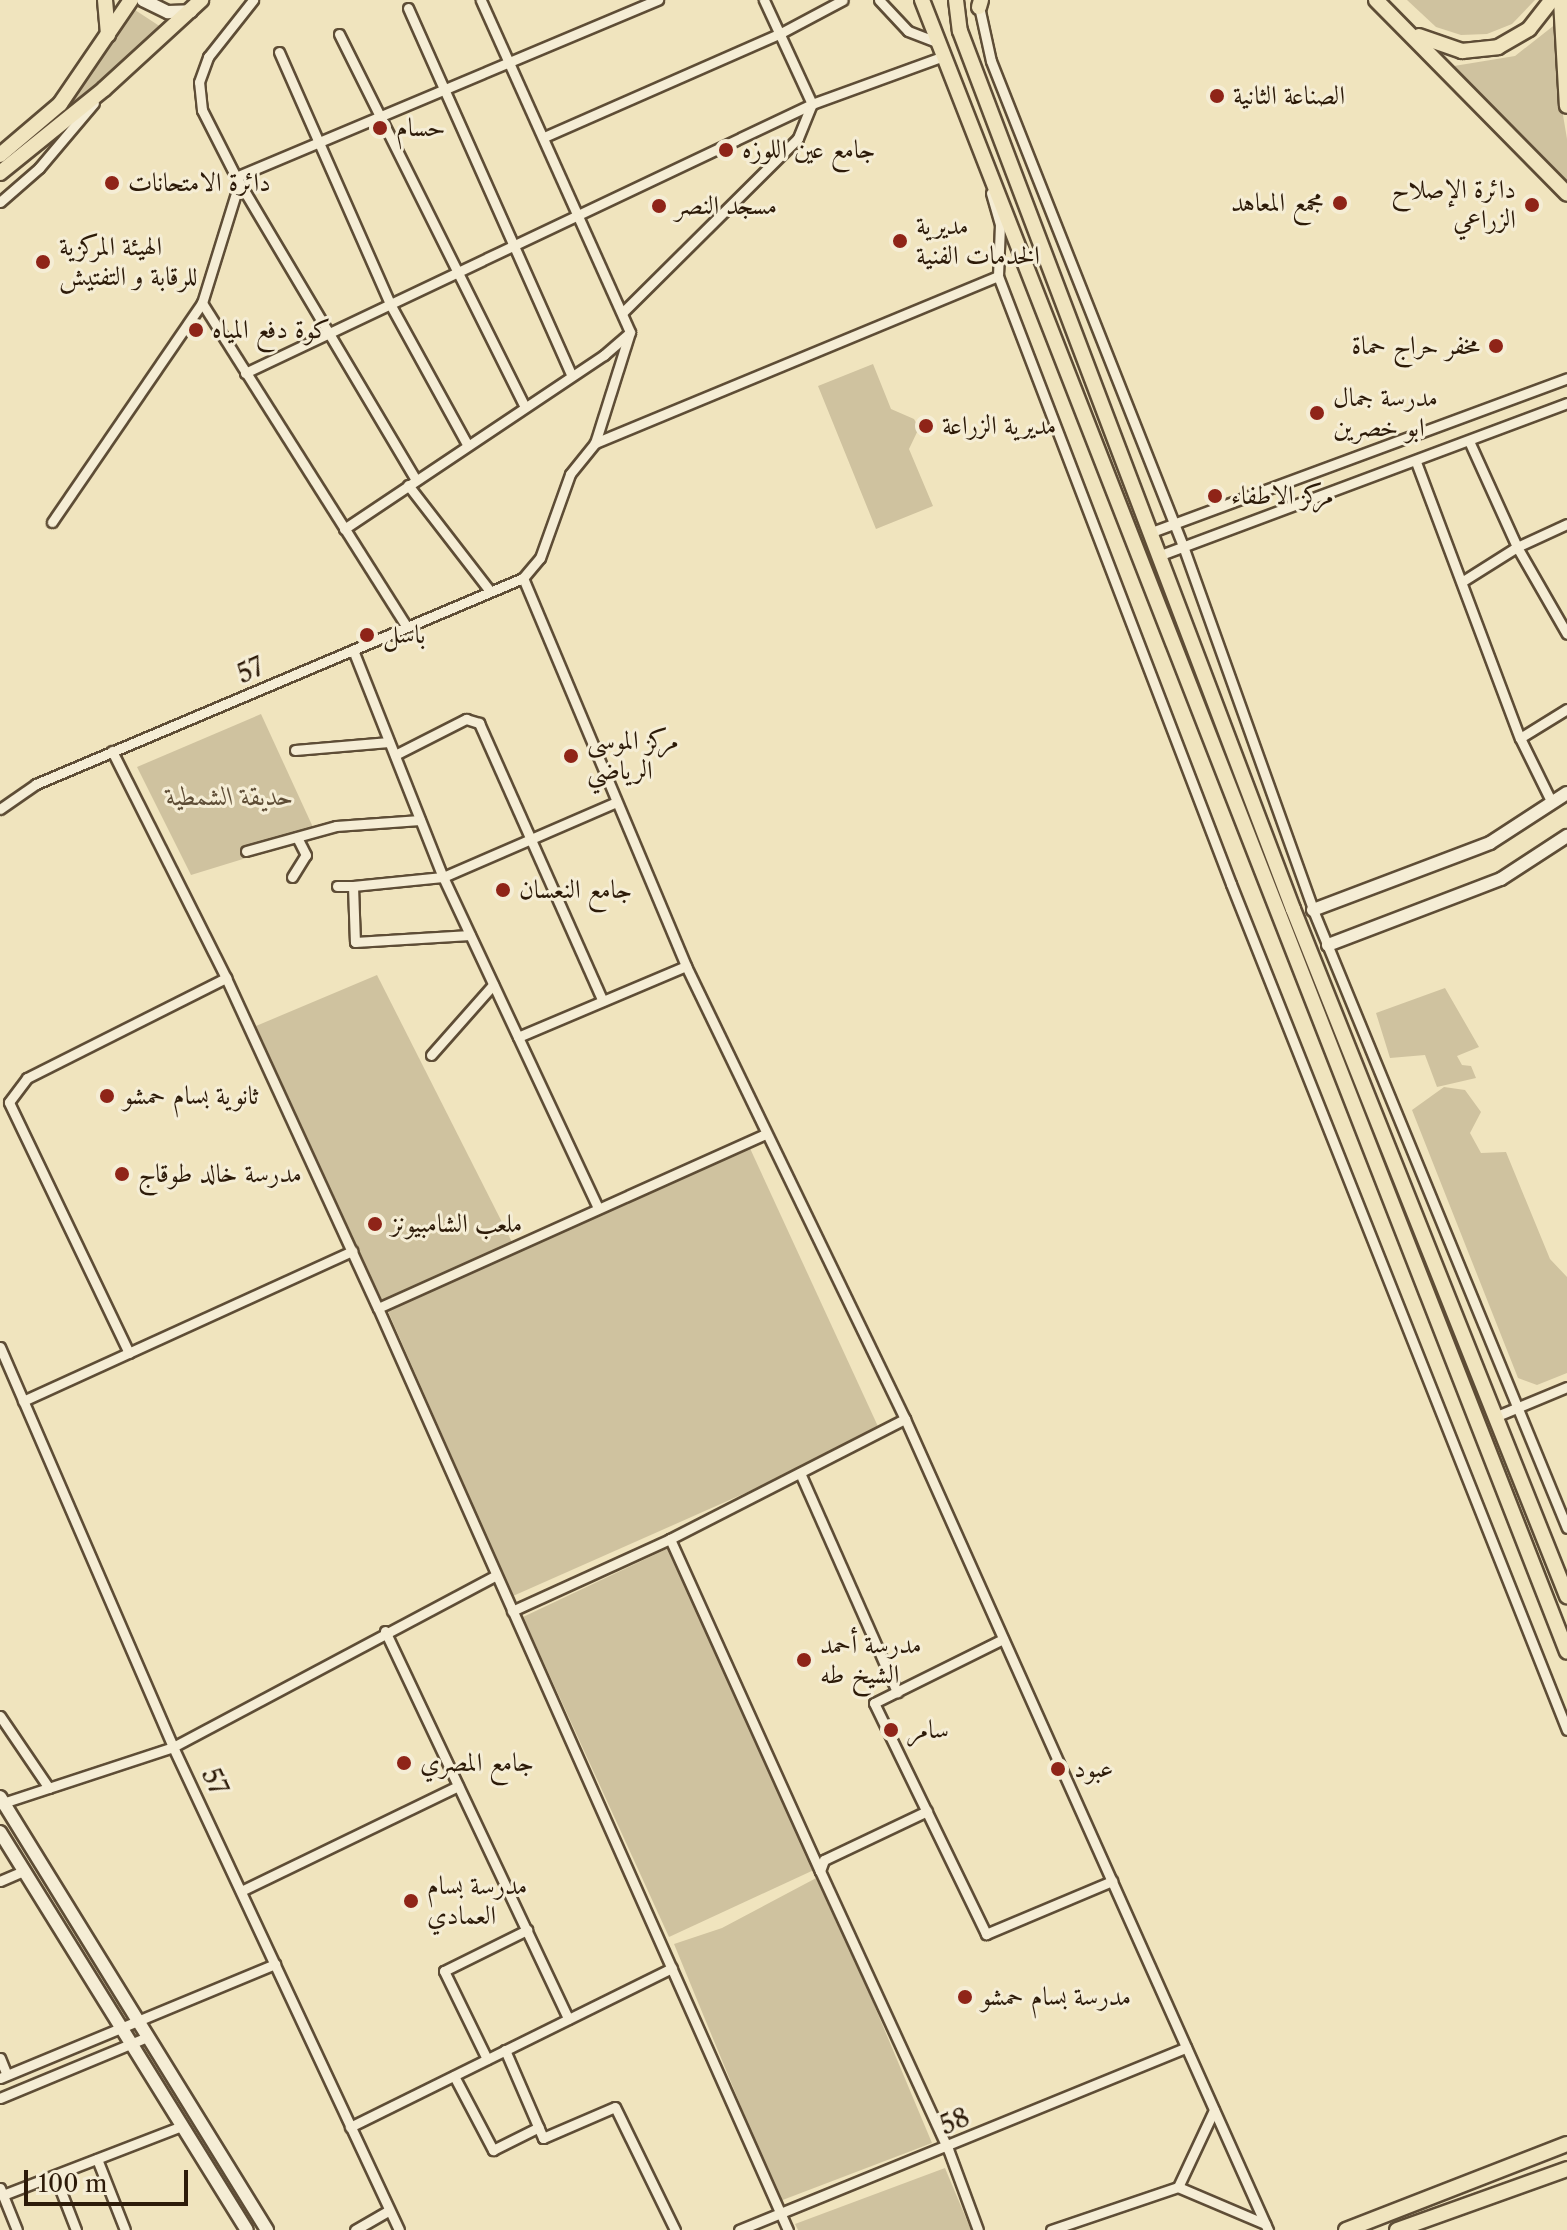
<!DOCTYPE html>
<meta charset="utf-8">
<style>
body{margin:0}
#map{position:relative;width:1567px;height:2230px;overflow:hidden;background:#f0e4be;font-family:"Libre Caslon Text",Amiri,serif}
div>[style]{position:absolute}
[style*='--x']{left:calc(var(--x)*1px);top:calc(var(--y)*1px);width:calc(var(--w)*1px);rotate:calc(var(--a)*1deg)}
.green>*{inset:0;background:#cfc29f}
.roads{filter:drop-shadow(2px 0 #5e4d36) drop-shadow(-2px 0 #5e4d36) drop-shadow(0 2px #5e4d36) drop-shadow(0 -2px #5e4d36)}
.street>*{height:9px;margin:-4.5px;padding:0 4.5px;transform-origin:4.5px;border-radius:4.5px;background:#f5edd5}
.secondary>*{height:12px;margin:-6px;padding:0 6px;transform-origin:6px;border-radius:6px;background:#f5edd5}
.primary>*{height:14px;margin:-7px;padding:0 7px;transform-origin:7px;border-radius:7px;background:#f0e4be}
.dots>*{width:22px;height:22px;translate:-50% -50%;box-sizing:border-box;border:4px solid #f5edd5;border-radius:50%}
span{translate:-50% -50%;white-space:nowrap;text-align:center;line-height:1.15;-webkit-text-stroke:6px #f5edd5;paint-order:stroke}
.poi-label{font-size:26px;color:#2d1b09}
.left{translate:0 -50%;text-align:left}
.right{translate:-100% -50%;text-align:right}
.street-label{font-size:26px;color:#2d1b09}
.park-label{font-size:26px;color:#5e4d36;font-style:italic}
.scale{position:absolute;left:24px;top:2170px;width:164px;height:36px;box-sizing:border-box;border:4px solid #2d1b09;border-top:0;padding-left:10px;font-size:24px;line-height:28px;white-space:nowrap;color:#2d1b09;-webkit-text-stroke:6px #f5edd5;paint-order:stroke}
</style>
<div id="map">
<div class="green">
<i style="clip-path:polygon(1407px 0,1535px 0,1512px 24px,1487px 34px,1461px 35px,1436px 27px)"></i>
<i style="clip-path:polygon(135px 10px,161px 27px,75px 108px,25px 146px,72px 102px)"></i>
<i style="clip-path:polygon(1557px 23px,1557px 79px,1567px 139px,1567px 180px,1454px 66px,1515px 56px)"></i>
<i style="clip-path:polygon(873px 364px,891px 409px,914px 419px,919px 428px,909px 449px,933px 506px,876px 529px,818px 386px)"></i>
<i style="clip-path:polygon(261px 714px,317px 836px,191px 875px,137px 767px)"></i>
<i style="clip-path:polygon(377px 975px,514px 1246px,380px 1301px,256px 1026px)"></i>
<i style="clip-path:polygon(1445px 988px,1479px 1047px,1457px 1056px,1462px 1065px,1471px 1066px,1476px 1078px,1437px 1087px,1425px 1055px,1390px 1058px,1376px 1013px)"></i>
<i style="clip-path:polygon(1444px 1087px,1465px 1090px,1481px 1112px,1470px 1133px,1481px 1153px,1506px 1152px,1550px 1259px,1567px 1277px,1567px 1373px,1537px 1385px,1518px 1378px,1412px 1110px)"></i>
<i style="clip-path:polygon(748px 1144px,881px 1433px,513px 1596px,387px 1309px)"></i>
<i style="clip-path:polygon(673px 1546px,816px 1869px,669px 1937px,523px 1617px)"></i>
<i style="clip-path:polygon(820px 1876px,932px 2143px,780px 2201px,674px 1944px,722px 1928px)"></i>
<i style="clip-path:polygon(945px 2168px,971px 2230px,798px 2230px,795px 2224px)"></i>
</div>
<div class="roads">
<div class="street">
<i style="--x:879;--y:0;--w:42;--a:46.9"></i>
<i style="--x:908;--y:31;--w:30;--a:21"></i>
<i style="--x:978;--y:2;--w:60;--a:77.6"></i>
<i style="--x:991;--y:61;--w:522;--a:68.4"></i>
<i style="--x:1183;--y:546;--w:387;--a:70.3"></i>
<i style="--x:1313;--y:910;--w:668;--a:67.66"></i>
<i style="--x:408;--y:8;--w:401;--a:66"></i>
<i style="--x:339;--y:34;--w:415;--a:63.5"></i>
<i style="--x:279;--y:52;--w:275;--a:66.2"></i>
<i style="--x:390;--y:304;--w:160;--a:61.2"></i>
<i style="--x:544;--y:137;--w:257;--a:-23.7"></i>
<i style="--x:779;--y:34;--w:72;--a:-28"></i>
<i style="--x:991;--y:193;--w:32;--a:74"></i>
<i style="--x:1000;--y:224;--w:52;--a:92.2"></i>
<i style="--x:998;--y:276;--w:651;--a:69.03"></i>
<i style="--x:1231;--y:884;--w:910;--a:68.34"></i>
<i style="--x:0;--y:202;--w:52;--a:-41.1"></i>
<i style="--x:39;--y:168;--w:85;--a:-49.8"></i>
<i style="--x:202;--y:303;--w:382;--a:57.7"></i>
<i style="--x:622;--y:313;--w:248;--a:-44.8"></i>
<i style="--x:798;--y:138;--w:37;--a:-68"></i>
<i style="--x:812;--y:104;--w:115;--a:-114.8"></i>
<i style="--x:245;--y:373;--w:628;--a:-25.38"></i>
<i style="--x:812;--y:104;--w:137;--a:-20"></i>
<i style="--x:1469;--y:441;--w:116;--a:65.6"></i>
<i style="--x:1517;--y:547;--w:100;--a:60.1"></i>
<i style="--x:595;--y:443;--w:436;--a:-22.5"></i>
<i style="--x:1416;--y:462;--w:295;--a:69.4"></i>
<i style="--x:1520;--y:738;--w:72;--a:63.8"></i>
<i style="--x:416;--y:480;--w:352;--a:-120.7"></i>
<i style="--x:236;--y:177;--w:458;--a:-22.8"></i>
<i style="--x:408;--y:485;--w:134;--a:52.3"></i>
<i style="--x:52;--y:522;--w:265;--a:-55.6"></i>
<i style="--x:202;--y:303;--w:118;--a:-72.8"></i>
<i style="--x:237;--y:190;--w:13;--a:-94"></i>
<i style="--x:236;--y:177;--w:75;--a:-116.9"></i>
<i style="--x:202;--y:110;--w:28;--a:-96"></i>
<i style="--x:199;--y:82;--w:27;--a:-70"></i>
<i style="--x:208;--y:57;--w:73;--a:-51.7"></i>
<i style="--x:344;--y:529;--w:313;--a:-33.8"></i>
<i style="--x:604;--y:355;--w:32;--a:-41"></i>
<i style="--x:1149;--y:533;--w:446;--a:-20.3"></i>
<i style="--x:1158;--y:556;--w:437;--a:-20.5"></i>
<i style="--x:523;--y:578;--w:421;--a:67.2"></i>
<i style="--x:686;--y:966;--w:503;--a:64.2"></i>
<i style="--x:905;--y:1419;--w:889;--a:65.89"></i>
<i style="--x:1463;--y:581;--w:64;--a:-32.2"></i>
<i style="--x:1517;--y:547;--w:55;--a:-24.7"></i>
<i style="--x:353;--y:650;--w:244;--a:68.4"></i>
<i style="--x:443;--y:877;--w:365;--a:64.9"></i>
<i style="--x:1520;--y:738;--w:55;--a:-31.7"></i>
<i style="--x:295;--y:750;--w:94;--a:-4.9"></i>
<i style="--x:112;--y:751;--w:254;--a:63.3"></i>
<i style="--x:226;--y:978;--w:363;--a:65.3"></i>
<i style="--x:378;--y:1308;--w:1009;--a:66.03"></i>
<i style="--x:395;--y:755;--w:80;--a:-26.9"></i>
<i style="--x:466;--y:719;--w:14;--a:17"></i>
<i style="--x:479;--y:723;--w:304;--a:66"></i>
<i style="--x:0;--y:809;--w:44;--a:-34.8"></i>
<i style="--x:36;--y:784;--w:529;--a:-22.93"></i>
<i style="--x:523;--y:578;--w:26;--a:-50"></i>
<i style="--x:540;--y:558;--w:89;--a:-70.3"></i>
<i style="--x:570;--y:474;--w:40;--a:-51"></i>
<i style="--x:595;--y:443;--w:116;--a:-72.5"></i>
<i style="--x:630;--y:332;--w:364;--a:-114.2"></i>
<i style="--x:246;--y:851;--w:93;--a:-15.5"></i>
<i style="--x:336;--y:826;--w:84;--a:-4.1"></i>
<i style="--x:292;--y:877;--w:26;--a:-58"></i>
<i style="--x:306;--y:855;--w:20;--a:-117"></i>
<i style="--x:337;--y:886;--w:16;--a:0"></i>
<i style="--x:353;--y:886;--w:56;--a:88"></i>
<i style="--x:355;--y:942;--w:115;--a:-3.5"></i>
<i style="--x:353;--y:886;--w:90;--a:-5.7"></i>
<i style="--x:443;--y:877;--w:186;--a:-23.4"></i>
<i style="--x:518;--y:1037;--w:182;--a:-22.9"></i>
<i style="--x:431;--y:1055;--w:94;--a:-48.5"></i>
<i style="--x:378;--y:1308;--w:425;--a:-24.2"></i>
<i style="--x:0;--y:1347;--w:436;--a:66.6"></i>
<i style="--x:173;--y:1747;--w:533;--a:64.92"></i>
<i style="--x:129;--y:1353;--w:278;--a:-115.6"></i>
<i style="--x:9;--y:1102;--w:30;--a:-53"></i>
<i style="--x:27;--y:1078;--w:223;--a:-26.7"></i>
<i style="--x:23;--y:1401;--w:362;--a:-24.5"></i>
<i style="--x:1497;--y:1416;--w:76;--a:-22.5"></i>
<i style="--x:800;--y:1473;--w:240;--a:66.1"></i>
<i style="--x:670;--y:1539;--w:364;--a:65.7"></i>
<i style="--x:820;--y:1871;--w:12;--a:-70"></i>
<i style="--x:824;--y:1860;--w:114;--a:-25.4"></i>
<i style="--x:512;--y:1611;--w:174;--a:-24.5"></i>
<i style="--x:670;--y:1539;--w:264;--a:-27.1"></i>
<i style="--x:385;--y:1631;--w:429;--a:64.7"></i>
<i style="--x:1003;--y:1639;--w:144;--a:153.6"></i>
<i style="--x:874;--y:1703;--w:257;--a:64.1"></i>
<i style="--x:986;--y:1934;--w:137;--a:-22.8"></i>
<i style="--x:0;--y:1716;--w:87;--a:55.8"></i>
<i style="--x:0;--y:1804;--w:182;--a:-18.2"></i>
<i style="--x:173;--y:1747;--w:364;--a:-28"></i>
<i style="--x:820;--y:1871;--w:306;--a:65.3"></i>
<i style="--x:948;--y:2149;--w:86;--a:69.7"></i>
<i style="--x:0;--y:1881;--w:25;--a:-23"></i>
<i style="--x:241;--y:1891;--w:241;--a:-25.8"></i>
<i style="--x:505;--y:2050;--w:96;--a:66.6"></i>
<i style="--x:543;--y:2138;--w:78;--a:-23.3"></i>
<i style="--x:615;--y:2107;--w:137;--a:64"></i>
<i style="--x:0;--y:2058;--w:18;--a:68"></i>
<i style="--x:487;--y:2059;--w:98;--a:-116"></i>
<i style="--x:444;--y:1971;--w:93;--a:-26.3"></i>
<i style="--x:454;--y:2076;--w:84;--a:62.2"></i>
<i style="--x:493;--y:2150;--w:51;--a:-26.6"></i>
<i style="--x:0;--y:2078;--w:298;--a:-22.5"></i>
<i style="--x:0;--y:2098;--w:159;--a:-22.5"></i>
<i style="--x:350;--y:2127;--w:359;--a:-26.3"></i>
<i style="--x:97;--y:2159;--w:76;--a:68.5"></i>
<i style="--x:55;--y:2176;--w:58;--a:68.7"></i>
<i style="--x:1178;--y:2187;--w:95;--a:23"></i>
<i style="--x:0;--y:2188;--w:45;--a:68"></i>
<i style="--x:3;--y:2195;--w:192;--a:-21.1"></i>
<i style="--x:355;--y:2230;--w:39;--a:-30"></i>
<i style="--x:739;--y:2230;--w:483;--a:-22.2"></i>
<i style="--x:1051;--y:2230;--w:134;--a:-18.7"></i>
<i style="--x:1178;--y:2187;--w:85;--a:-64.9"></i>
</div>
<div class="secondary">
<i style="--x:143;--y:0;--w:28;--a:26"></i>
<i style="--x:168;--y:12;--w:23;--a:-2"></i>
<i style="--x:1313;--y:910;--w:189;--a:-20.7"></i>
<i style="--x:1490;--y:843;--w:92;--a:-33"></i>
<i style="--x:1328;--y:945;--w:185;--a:-20.9"></i>
<i style="--x:1501;--y:879;--w:79;--a:-33.1"></i>
<i style="--x:0;--y:1797;--w:509;--a:58.34"></i>
<i style="--x:0;--y:1832;--w:468;--a:58.2"></i>
</div>
<div class="primary">
<i style="--x:105;--y:0;--w:35;--a:85"></i>
<i style="--x:922;--y:0;--w:1773;--a:68.67"></i>
<i style="--x:956;--y:0;--w:31;--a:83"></i>
<i style="--x:960;--y:31;--w:939;--a:69.23"></i>
<i style="--x:1293;--y:909;--w:740;--a:68.26"></i>
<i style="--x:1376;--y:0;--w:272;--a:45.4"></i>
<i style="--x:1561;--y:0;--w:106;--a:86.8"></i>
<i style="--x:979;--y:7;--w:7;--a:-74"></i>
<i style="--x:1419;--y:36;--w:46;--a:19.2"></i>
<i style="--x:1462;--y:51;--w:36;--a:-6"></i>
<i style="--x:1498;--y:47;--w:36;--a:-30"></i>
<i style="--x:1529;--y:29;--w:37;--a:-52"></i>
<i style="--x:0;--y:155;--w:79;--a:-40.4"></i>
<i style="--x:60;--y:104;--w:126;--a:-55.7"></i>
<i style="--x:0;--y:173;--w:134;--a:-38.9"></i>
<i style="--x:104;--y:89;--w:132;--a:-42.5"></i>
<i style="--x:1346;--y:2230;--w:237;--a:-21.3"></i>
<i style="--x:1397;--y:2230;--w:181;--a:-19.7"></i>
</div>
</div>
<div class="dots">
<i style="left:1217px;top:96px;background:#8f2418"></i>
<i style="left:380px;top:128px;background:#8f2418"></i>
<i style="left:726px;top:150px;background:#8f2418"></i>
<i style="left:112px;top:183px;background:#8f2418"></i>
<i style="left:1340px;top:203px;background:#8f2418"></i>
<i style="left:1532px;top:205px;background:#8f2418"></i>
<i style="left:659px;top:206px;background:#8f2418"></i>
<i style="left:900px;top:241px;background:#8f2418"></i>
<i style="left:43px;top:262px;background:#8f2418"></i>
<i style="left:196px;top:330px;background:#8f2418"></i>
<i style="left:1496px;top:346px;background:#8f2418"></i>
<i style="left:1317px;top:413px;background:#8f2418"></i>
<i style="left:926px;top:426px;background:#8f2418"></i>
<i style="left:1215px;top:496px;background:#8f2418"></i>
<i style="left:367px;top:635px;background:#8f2418"></i>
<i style="left:571px;top:756px;background:#8f2418"></i>
<i style="left:503px;top:890px;background:#8f2418"></i>
<i style="left:107px;top:1096px;background:#8f2418"></i>
<i style="left:122px;top:1174px;background:#8f2418"></i>
<i style="left:375px;top:1224px;background:#8f2418"></i>
<i style="left:804px;top:1660px;background:#8f2418"></i>
<i style="left:891px;top:1730px;background:#8f2418"></i>
<i style="left:404px;top:1763px;background:#8f2418"></i>
<i style="left:1058px;top:1769px;background:#8f2418"></i>
<i style="left:411px;top:1901px;background:#8f2418"></i>
<i style="left:965px;top:1997px;background:#8f2418"></i>
</div>
<div class="poi-label">
<span class="left" style="left:1233px;top:96px">الصناعة الثانية</span>
<span class="left" style="left:396px;top:128px">حسام</span>
<span class="left" style="left:742px;top:150px">جامع عين اللوزه</span>
<span class="left" style="left:128px;top:183px">دائرة الامتحانات</span>
<span class="right" style="left:1516px;top:205px">دائرة الإصلاح<br>الزراعي</span>
<span class="right" style="left:1324px;top:203px">مجمع المعاهد</span>
<span class="left" style="left:675px;top:206px">مسجد النصر</span>
<span class="left" style="left:916px;top:241px">مديرية<br>الخدمات الفنية</span>
<span class="left" style="left:59px;top:262px">الهيئة المركزية<br>للرقابة و التفتيش</span>
<span class="left" style="left:212px;top:330px">كوة دفع المياه</span>
<span class="right" style="left:1480px;top:346px">مخفر حراج حماة</span>
<span class="left" style="left:1333px;top:413px">مدرسة جمال<br>ابو خصرين</span>
<span class="left" style="left:942px;top:426px">مديرية الزراعة</span>
<span class="left" style="left:1231px;top:496px">مركز الاطفاء</span>
<span class="left" style="left:383px;top:635px">باسل</span>
<span class="left" style="left:587px;top:756px">مركز الموسى<br>الرياضي</span>
<span class="left" style="left:519px;top:890px">جامع النعسان</span>
<span class="left" style="left:123px;top:1096px">ثانوية بسام حمشو</span>
<span class="left" style="left:138px;top:1174px">مدرسة خالد طوقاج</span>
<span class="left" style="left:391px;top:1224px">ملعب الشامبيونز</span>
<span class="left" style="left:820px;top:1660px">مدرسة أحمد<br>الشيخ طه</span>
<span class="left" style="left:907px;top:1730px">سامر</span>
<span class="left" style="left:420px;top:1763px">جامع المصري</span>
<span class="left" style="left:1074px;top:1769px">عبود</span>
<span class="left" style="left:427px;top:1901px">مدرسة بسام<br>العمادي</span>
<span class="left" style="left:981px;top:1997px">مدرسة بسام حمشو</span>
</div>
<div class="street-label">
<span style="left:251px;top:671px;rotate:-24deg">57</span>
<span style="left:214px;top:1782px;rotate:65deg">57</span>
<span style="left:955px;top:2122px;rotate:-23deg">58</span>
</div>
<div class="park-label">
<span style="left:230px;top:797px">حديقة الشمطية</span>
</div>
<div class="scale">100 m</div>
</div>
